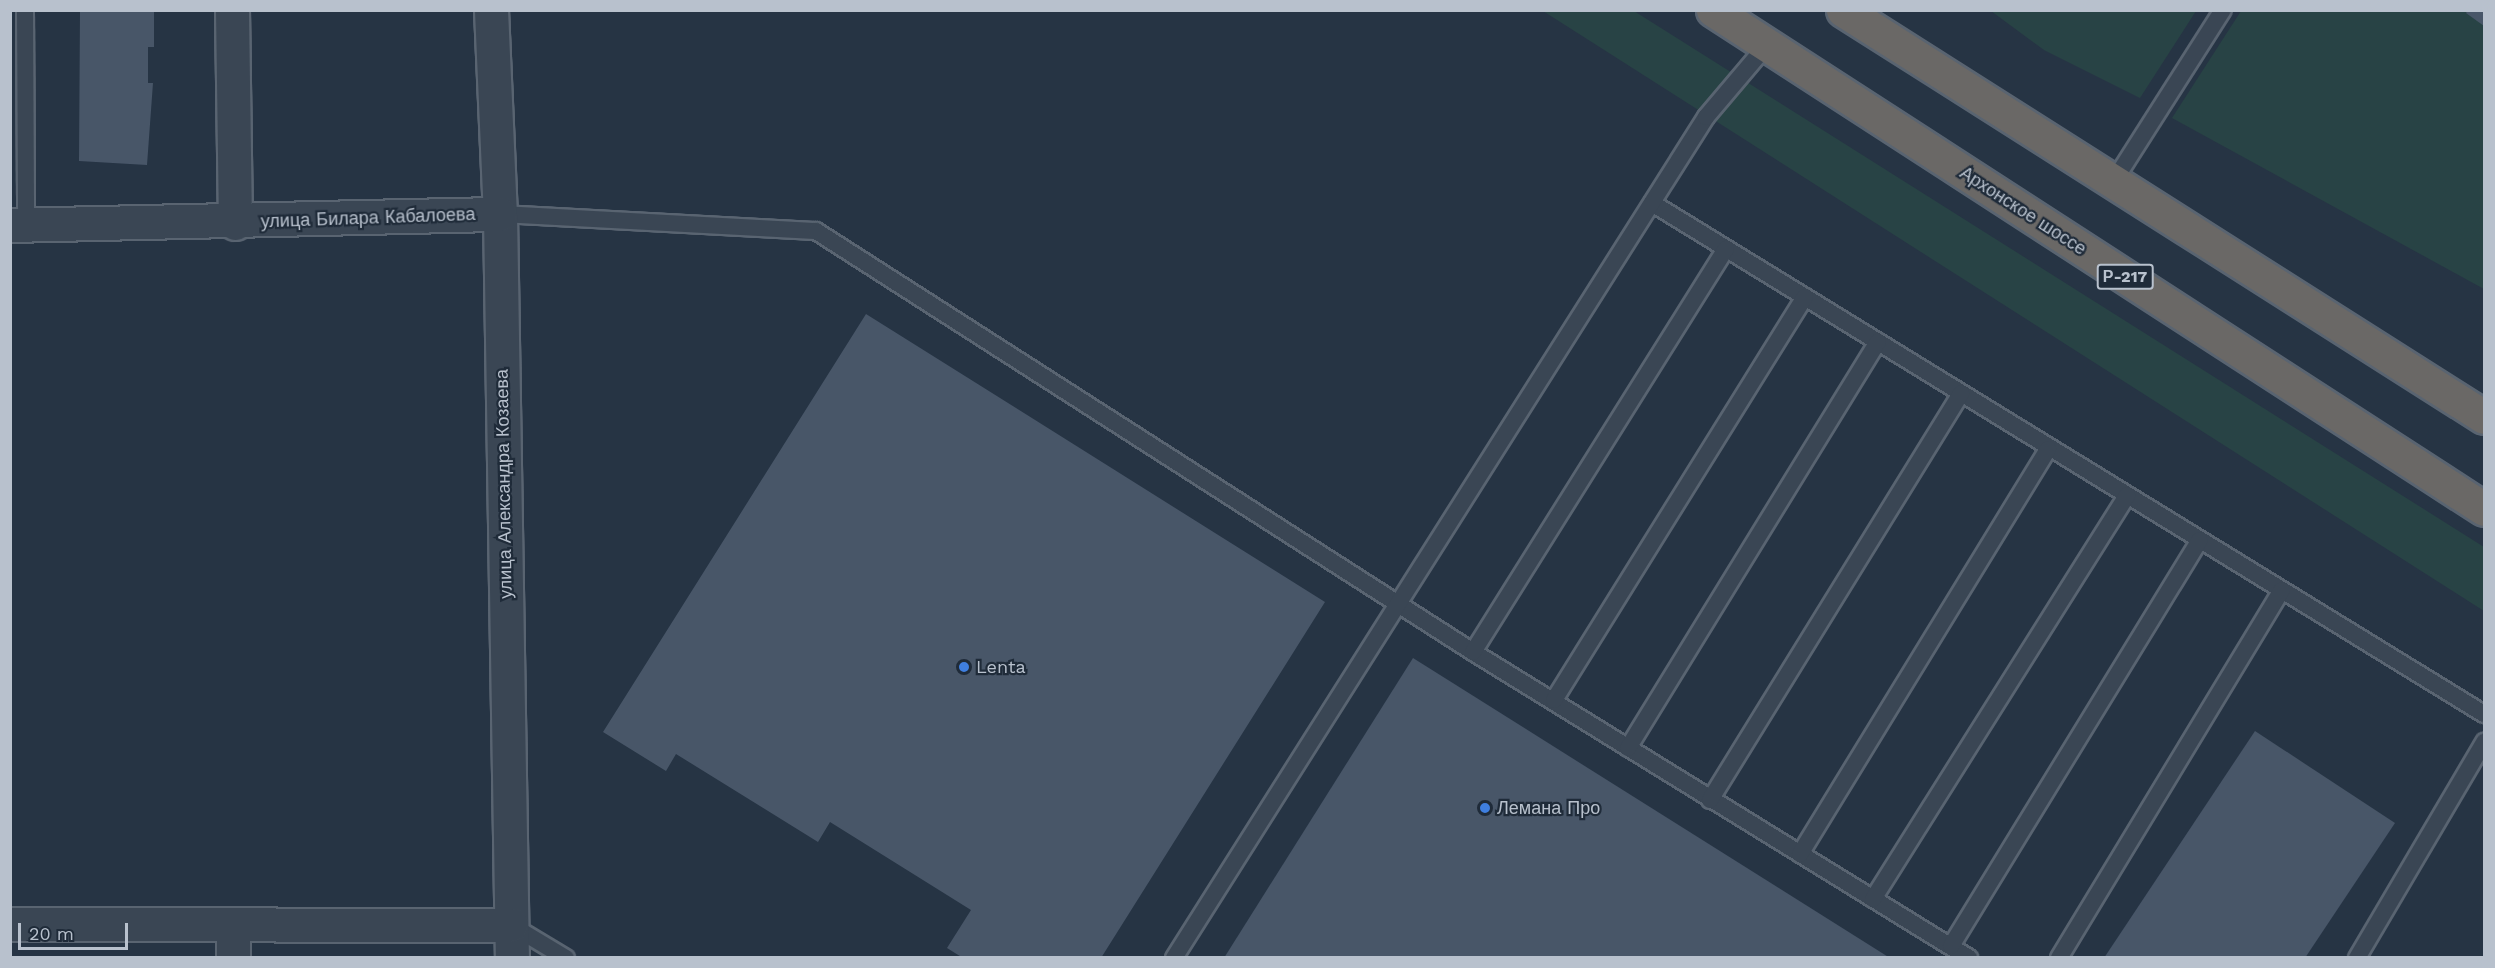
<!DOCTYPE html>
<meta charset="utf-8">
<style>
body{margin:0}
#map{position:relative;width:2495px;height:968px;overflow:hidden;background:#263444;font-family:"Work Sans",sans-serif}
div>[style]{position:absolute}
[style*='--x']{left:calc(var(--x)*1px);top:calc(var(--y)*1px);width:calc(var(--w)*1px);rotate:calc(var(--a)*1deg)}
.green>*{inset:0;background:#284345}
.building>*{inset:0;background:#485668}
.roads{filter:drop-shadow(2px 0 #596471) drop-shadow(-2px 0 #596471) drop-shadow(0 2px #596471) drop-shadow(0 -2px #596471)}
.service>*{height:16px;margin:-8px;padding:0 8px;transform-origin:8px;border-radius:8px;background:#3a4654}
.minor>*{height:33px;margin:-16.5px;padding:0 16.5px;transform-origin:16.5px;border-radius:16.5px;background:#3a4654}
.trunk>*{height:33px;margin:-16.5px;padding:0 16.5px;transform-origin:16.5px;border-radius:16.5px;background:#6a6866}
.dots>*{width:16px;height:16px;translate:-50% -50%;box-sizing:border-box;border:3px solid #1f2b39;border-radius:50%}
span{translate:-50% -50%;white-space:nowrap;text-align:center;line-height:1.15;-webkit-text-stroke:4.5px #1f2b39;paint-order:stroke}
.shield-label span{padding:2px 4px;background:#1f2b39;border:2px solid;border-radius:4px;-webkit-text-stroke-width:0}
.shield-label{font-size:16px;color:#b8c1cd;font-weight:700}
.street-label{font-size:18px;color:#b8c1cd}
.poi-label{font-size:18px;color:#b8c1cd}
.left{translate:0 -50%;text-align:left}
.frame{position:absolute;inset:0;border:12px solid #b8c1cd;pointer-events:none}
.scale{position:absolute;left:18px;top:923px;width:110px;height:27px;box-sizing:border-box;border:3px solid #b8c1cd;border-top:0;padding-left:8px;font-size:18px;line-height:21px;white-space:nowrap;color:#b8c1cd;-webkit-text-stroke:4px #1f2b39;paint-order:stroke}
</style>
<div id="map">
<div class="green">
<i style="clip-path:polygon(1543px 11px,1634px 11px,2484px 547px,2484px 611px)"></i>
<i style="clip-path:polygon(1991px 11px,2196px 11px,2140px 98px,2044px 50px)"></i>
<i style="clip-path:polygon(2241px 11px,2484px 11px,2484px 289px,2172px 118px)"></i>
</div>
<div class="building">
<i style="clip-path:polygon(80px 10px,154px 10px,154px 47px,148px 47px,148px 83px,153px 83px,147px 165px,79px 161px)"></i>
<i style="clip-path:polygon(2468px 10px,2484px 10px,2484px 26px,2466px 13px)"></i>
<i style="clip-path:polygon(866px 314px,1325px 602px,1101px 958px,963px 958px,947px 948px,971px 910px,830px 822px,818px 842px,676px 754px,666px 771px,603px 732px)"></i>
<i style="clip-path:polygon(1413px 658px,1890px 958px,1224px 958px)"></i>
<i style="clip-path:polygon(2255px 731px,2395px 823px,2305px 958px,2104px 958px)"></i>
</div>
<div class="roads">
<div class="service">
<i style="--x:25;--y:10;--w:214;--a:89.7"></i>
<i style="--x:2112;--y:184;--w:206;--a:-57.5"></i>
<i style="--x:1652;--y:203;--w:976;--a:31.56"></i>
<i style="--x:500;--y:214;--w:316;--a:3.1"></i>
<i style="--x:816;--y:231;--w:780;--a:32.65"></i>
<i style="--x:1473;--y:652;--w:583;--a:31.67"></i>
<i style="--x:1473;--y:652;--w:476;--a:-57.9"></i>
<i style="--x:1554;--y:700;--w:475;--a:-58.1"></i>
<i style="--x:1628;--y:748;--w:477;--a:-58.4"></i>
<i style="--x:1710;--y:800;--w:478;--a:-58.3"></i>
<i style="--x:1800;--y:854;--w:475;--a:-58.5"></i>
<i style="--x:1873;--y:899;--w:477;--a:-57.8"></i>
<i style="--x:511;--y:925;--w:64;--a:31"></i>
<i style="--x:1951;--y:946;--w:476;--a:-58.5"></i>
<i style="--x:1174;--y:958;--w:995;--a:-57.68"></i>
<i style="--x:1706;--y:117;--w:93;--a:-49.8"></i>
<i style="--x:2059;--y:958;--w:430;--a:-58.8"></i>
<i style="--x:2357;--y:958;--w:251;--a:-59.5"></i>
</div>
<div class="minor">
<i style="--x:232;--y:10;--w:213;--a:89.2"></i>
<i style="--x:491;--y:10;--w:204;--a:87.5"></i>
<i style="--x:500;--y:214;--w:744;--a:89.08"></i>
<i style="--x:10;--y:225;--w:490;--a:-1.3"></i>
<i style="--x:10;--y:924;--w:501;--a:0.11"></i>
<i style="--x:233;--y:925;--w:33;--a:90"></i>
</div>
<div class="trunk">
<i style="--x:1713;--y:10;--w:918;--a:32.91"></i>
<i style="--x:1843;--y:10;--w:759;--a:32.41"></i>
</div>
</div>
<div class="dots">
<i style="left:964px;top:667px;background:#3f7fe0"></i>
<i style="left:1485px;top:808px;background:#3f7fe0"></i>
</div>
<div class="shield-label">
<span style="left:2125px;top:277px">Р-217</span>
</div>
<div class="street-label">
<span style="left:2023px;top:211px;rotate:33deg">Архонское шоссе</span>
<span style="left:368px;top:218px;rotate:-2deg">улица Билара Кабалоева</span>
<span style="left:504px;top:484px;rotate:-91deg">улица Александра Козаева</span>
</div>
<div class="poi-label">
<span class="left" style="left:976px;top:667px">Lenta</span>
<span class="left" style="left:1497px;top:808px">Лемана Про</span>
</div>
<div class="frame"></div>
<div class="scale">20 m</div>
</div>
